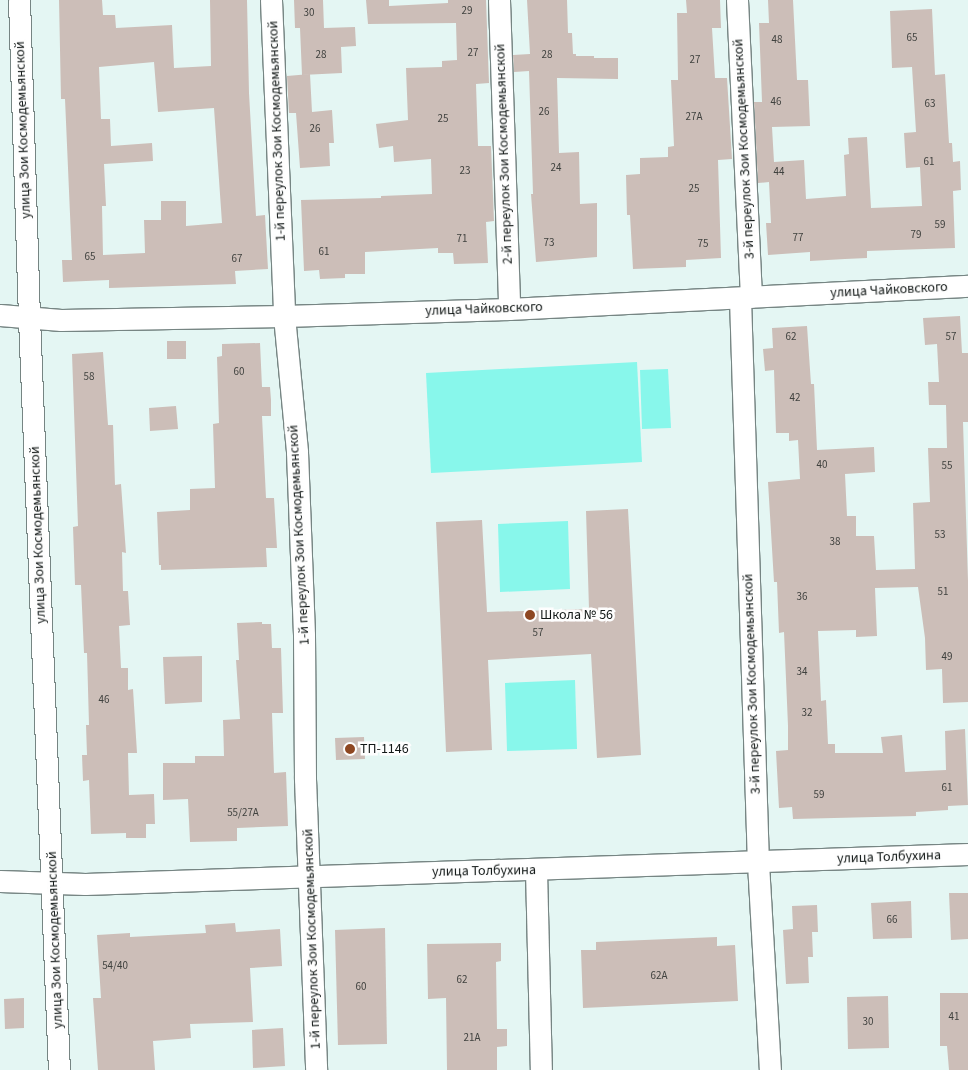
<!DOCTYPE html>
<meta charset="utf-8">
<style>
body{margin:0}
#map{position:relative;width:968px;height:1070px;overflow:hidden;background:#e4f6f3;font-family:"Source Sans 3",sans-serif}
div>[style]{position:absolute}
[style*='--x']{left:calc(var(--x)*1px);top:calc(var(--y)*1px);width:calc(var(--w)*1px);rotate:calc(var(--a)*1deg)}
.green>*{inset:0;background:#88f7eb}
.building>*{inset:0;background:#ccbeb8}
.roads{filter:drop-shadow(1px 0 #768583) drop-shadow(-1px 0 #768583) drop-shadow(0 1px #768583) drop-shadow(0 -1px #768583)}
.minor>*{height:21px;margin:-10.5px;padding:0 10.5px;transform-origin:10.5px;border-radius:10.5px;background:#fff}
.dots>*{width:14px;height:14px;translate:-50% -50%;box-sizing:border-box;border:2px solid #fefefe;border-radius:50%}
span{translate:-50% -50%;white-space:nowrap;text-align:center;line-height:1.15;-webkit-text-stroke:5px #fefefe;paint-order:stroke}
.number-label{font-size:11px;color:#40423f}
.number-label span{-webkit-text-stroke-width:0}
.street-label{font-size:14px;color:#121817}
.poi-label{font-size:14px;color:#121817}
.left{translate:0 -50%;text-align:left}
</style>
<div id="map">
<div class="green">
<i style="clip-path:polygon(637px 362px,642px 462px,431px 473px,426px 373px)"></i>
<i style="clip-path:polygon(668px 369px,671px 428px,642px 429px,640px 370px)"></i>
<i style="clip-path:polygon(568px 521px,570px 589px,500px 592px,498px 524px)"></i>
<i style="clip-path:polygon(575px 680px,577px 749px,507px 751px,505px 683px)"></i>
</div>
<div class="building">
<i style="clip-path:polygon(evenodd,59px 0,102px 0,103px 15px,115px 15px,116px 28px,172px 25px,174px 68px,211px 66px,210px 0,247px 0,249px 93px,256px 216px,265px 215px,268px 269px,235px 271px,236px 284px,109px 288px,109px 280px,63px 282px,62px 260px,72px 260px,65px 99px,61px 99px,59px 0,154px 62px,158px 112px,214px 108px,222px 223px,186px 226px,186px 201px,161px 201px,161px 220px,144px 220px,145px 253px,103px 255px,102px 206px,106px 206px,104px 164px,153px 161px,152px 143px,111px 146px,110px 119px,101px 119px,99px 67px,154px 62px)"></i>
<i style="clip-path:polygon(294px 0,323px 0,324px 28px,355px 27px,356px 46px,341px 47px,342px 73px,302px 75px,300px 28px,295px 28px)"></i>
<i style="clip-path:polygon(366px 0,389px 0,389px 6px,448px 3px,448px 0,486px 0,489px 83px,476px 84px,478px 146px,491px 146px,494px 221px,486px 222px,488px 263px,454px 264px,453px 253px,438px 253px,438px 248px,365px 252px,365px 274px,345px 274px,345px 278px,320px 279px,319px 270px,304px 271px,301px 200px,381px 198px,381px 196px,432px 194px,431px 159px,394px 162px,393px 146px,379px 148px,376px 124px,408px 120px,406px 68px,442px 67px,442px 61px,457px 60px,456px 23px,368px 24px)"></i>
<i style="clip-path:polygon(527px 0,567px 0,568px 33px,572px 33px,573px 54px,576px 54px,576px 56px,594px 56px,594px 58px,618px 58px,618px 79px,557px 78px,559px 153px,579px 152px,580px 204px,597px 203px,597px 257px,536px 262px,531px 194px,533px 194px,529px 71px,514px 72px,513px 55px,530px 54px)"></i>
<i style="clip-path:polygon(686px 0,720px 0,721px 28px,712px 28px,715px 78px,727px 78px,732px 159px,718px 160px,721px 258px,686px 260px,686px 267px,633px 269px,630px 215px,627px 215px,626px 175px,640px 174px,640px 158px,668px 157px,668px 147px,674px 146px,671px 80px,678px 80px,677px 13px,687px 13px)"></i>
<i style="clip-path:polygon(768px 0,793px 0,797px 80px,808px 80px,810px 126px,772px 127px,774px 162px,804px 160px,806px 199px,846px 196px,844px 155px,849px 154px,848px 138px,867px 137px,871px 208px,922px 206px,920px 167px,906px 168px,904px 133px,916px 132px,912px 67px,892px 68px,890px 11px,932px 9px,935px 75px,945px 74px,949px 143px,952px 143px,953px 162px,960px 161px,961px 190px,953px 191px,955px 248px,867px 251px,867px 258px,845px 259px,810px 261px,810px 252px,768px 255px,766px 223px,771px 223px,769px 182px,758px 183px,754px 102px,762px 102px,759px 23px,769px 23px)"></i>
<i style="clip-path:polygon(310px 74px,312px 112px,332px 110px,334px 143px,329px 143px,330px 166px,300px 168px,296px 113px,289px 113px,287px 76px)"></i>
<i style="clip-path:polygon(960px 316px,962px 353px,968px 353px,968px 422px,963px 422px,968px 581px,968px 702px,943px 703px,942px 669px,926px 670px,925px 638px,918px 587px,875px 588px,877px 636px,856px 637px,856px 630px,818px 631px,821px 701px,826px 700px,828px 744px,835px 744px,835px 753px,883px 753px,881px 737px,902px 735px,905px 772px,946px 770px,945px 731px,965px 729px,968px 805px,948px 806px,948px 810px,916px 812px,916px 816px,793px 819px,792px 807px,779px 808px,776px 751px,788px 750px,788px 726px,784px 632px,779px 633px,777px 582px,774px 582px,768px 482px,800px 479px,798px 440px,789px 441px,789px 433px,776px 433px,774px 370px,765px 371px,763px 349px,773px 348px,772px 328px,807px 326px,811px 384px,814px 384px,817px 450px,874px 447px,875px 472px,845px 474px,847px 516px,856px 516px,856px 536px,874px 536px,876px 570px,915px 569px,913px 503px,930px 502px,928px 448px,947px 448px,946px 405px,929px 405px,928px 382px,939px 382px,937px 344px,925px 345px,923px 318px)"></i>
<i style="clip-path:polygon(167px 341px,186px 341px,186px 359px,167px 359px)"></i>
<i style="clip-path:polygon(260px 343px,262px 387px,270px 387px,271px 400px,271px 416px,262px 416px,266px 498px,274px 498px,277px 548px,266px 548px,267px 567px,161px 570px,161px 565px,159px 565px,157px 512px,190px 510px,190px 489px,215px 488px,213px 424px,219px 423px,217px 357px,222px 356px,222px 344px)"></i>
<i style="clip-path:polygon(103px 352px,108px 425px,113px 425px,115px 485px,121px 484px,126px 553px,122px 552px,123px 591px,128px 591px,130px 625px,119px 626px,121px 668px,128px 668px,128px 690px,133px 689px,137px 753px,128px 753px,129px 795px,154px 794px,155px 824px,146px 824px,146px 838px,126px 838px,126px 833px,91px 834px,89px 780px,83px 781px,82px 755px,87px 755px,86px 725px,89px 725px,87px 653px,84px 653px,81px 585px,75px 585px,73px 527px,78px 526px,72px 354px)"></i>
<i style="clip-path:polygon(176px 406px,178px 429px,150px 431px,149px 408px)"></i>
<i style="clip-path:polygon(628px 509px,641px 755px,597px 758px,591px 654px,488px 660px,492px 750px,446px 752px,436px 522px,482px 520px,487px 612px,589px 609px,586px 511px)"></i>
<i style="clip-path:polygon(262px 622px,262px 624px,271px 624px,272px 648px,281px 648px,283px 713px,272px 713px,274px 773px,286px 772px,288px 826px,237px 828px,237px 841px,190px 842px,188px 799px,163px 800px,163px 763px,195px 763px,195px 756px,224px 756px,223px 720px,240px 719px,236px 660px,239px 660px,237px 623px)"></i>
<i style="clip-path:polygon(202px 656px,202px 702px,165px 704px,163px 657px)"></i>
<i style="clip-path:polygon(364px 737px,365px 759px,336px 760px,335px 738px)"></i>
<i style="clip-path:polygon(949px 893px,968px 893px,968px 939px,951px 940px)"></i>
<i style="clip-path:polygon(911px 901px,912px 938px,873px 939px,871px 903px)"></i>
<i style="clip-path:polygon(817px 905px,818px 932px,812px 932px,813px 957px,808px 957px,809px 983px,786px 984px,783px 930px,793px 929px,792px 906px)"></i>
<i style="clip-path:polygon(235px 923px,236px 932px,280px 929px,282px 966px,250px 968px,253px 1022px,190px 1024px,191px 1038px,153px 1041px,155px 1070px,98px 1070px,93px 998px,101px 998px,97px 935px,130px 933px,130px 937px,206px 933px,205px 925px)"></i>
<i style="clip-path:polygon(385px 928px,387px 1044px,338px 1045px,335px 930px)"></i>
<i style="clip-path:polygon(717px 937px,717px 946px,735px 945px,738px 1001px,583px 1008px,581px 950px,596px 950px,596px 942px)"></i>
<i style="clip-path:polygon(501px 943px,501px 961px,496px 962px,497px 1029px,507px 1029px,507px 1046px,497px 1047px,497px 1070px,447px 1070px,446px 998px,428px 999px,427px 944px)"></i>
<i style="clip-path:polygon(940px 993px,968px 993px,968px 1070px,949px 1070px,947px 1046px,940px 1046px)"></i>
<i style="clip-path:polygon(888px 996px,889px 1048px,848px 1049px,847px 997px)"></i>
<i style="clip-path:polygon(24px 998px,24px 1028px,5px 1029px,4px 999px)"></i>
<i style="clip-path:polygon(283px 1028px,285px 1066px,253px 1068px,252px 1030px)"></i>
</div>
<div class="roads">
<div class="minor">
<i style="--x:19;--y:0;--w:318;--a:88.2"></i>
<i style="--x:29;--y:318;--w:753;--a:87.72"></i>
<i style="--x:271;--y:0;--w:316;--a:87.6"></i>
<i style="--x:284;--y:316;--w:137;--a:84.5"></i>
<i style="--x:297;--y:452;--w:183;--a:87.8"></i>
<i style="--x:304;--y:635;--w:144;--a:89.6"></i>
<i style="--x:305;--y:779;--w:291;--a:87.8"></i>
<i style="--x:499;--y:0;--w:309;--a:88.1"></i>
<i style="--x:737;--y:0;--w:297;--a:87.3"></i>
<i style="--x:740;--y:298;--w:565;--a:88.18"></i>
<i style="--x:758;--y:863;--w:207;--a:86.7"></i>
<i style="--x:0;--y:315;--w:61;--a:4.7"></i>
<i style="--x:61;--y:320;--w:223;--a:-1"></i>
<i style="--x:284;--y:316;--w:225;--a:-1.8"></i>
<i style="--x:509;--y:309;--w:460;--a:-2.9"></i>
<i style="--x:536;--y:870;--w:200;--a:88.6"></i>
<i style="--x:0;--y:881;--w:85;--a:2"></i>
<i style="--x:85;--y:884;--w:884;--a:-1.95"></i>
</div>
</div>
<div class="dots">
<i style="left:530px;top:615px;background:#8e4722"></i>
<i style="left:350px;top:749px;background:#8e4722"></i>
</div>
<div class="number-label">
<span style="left:467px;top:11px">29</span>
<span style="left:309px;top:13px">30</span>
<span style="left:912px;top:38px">65</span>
<span style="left:777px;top:40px">48</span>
<span style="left:473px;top:53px">27</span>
<span style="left:321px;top:55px">28</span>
<span style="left:547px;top:55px">28</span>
<span style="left:695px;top:60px">27</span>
<span style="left:776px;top:102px">46</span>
<span style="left:930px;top:104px">63</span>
<span style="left:544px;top:112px">26</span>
<span style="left:694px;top:117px">27А</span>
<span style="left:443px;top:119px">25</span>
<span style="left:315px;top:129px">26</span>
<span style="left:929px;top:162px">61</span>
<span style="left:556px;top:168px">24</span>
<span style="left:465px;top:171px">23</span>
<span style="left:779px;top:172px">44</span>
<span style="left:694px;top:189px">25</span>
<span style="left:940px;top:225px">59</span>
<span style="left:916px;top:235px">79</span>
<span style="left:798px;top:238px">77</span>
<span style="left:462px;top:239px">71</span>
<span style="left:549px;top:243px">73</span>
<span style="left:703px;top:244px">75</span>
<span style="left:324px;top:252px">61</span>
<span style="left:90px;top:257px">65</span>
<span style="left:237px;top:259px">67</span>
<span style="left:791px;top:337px">62</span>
<span style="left:951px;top:337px">57</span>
<span style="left:239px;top:372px">60</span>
<span style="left:89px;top:377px">58</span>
<span style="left:795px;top:398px">42</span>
<span style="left:822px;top:465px">40</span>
<span style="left:947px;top:466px">55</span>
<span style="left:940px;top:535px">53</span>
<span style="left:835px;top:542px">38</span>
<span style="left:943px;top:592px">51</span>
<span style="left:802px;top:597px">36</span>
<span style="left:538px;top:633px">57</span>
<span style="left:947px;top:657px">49</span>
<span style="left:802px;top:672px">34</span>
<span style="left:104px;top:700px">46</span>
<span style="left:807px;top:713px">32</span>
<span style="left:947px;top:788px">61</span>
<span style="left:819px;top:795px">59</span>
<span style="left:243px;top:813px">55/27А</span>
<span style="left:892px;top:920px">66</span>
<span style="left:115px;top:966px">54/40</span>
<span style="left:659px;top:976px">62А</span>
<span style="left:462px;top:980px">62</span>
<span style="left:361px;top:987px">60</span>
<span style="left:954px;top:1017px">41</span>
<span style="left:868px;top:1022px">30</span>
<span style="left:472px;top:1038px">21А</span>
</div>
<div class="street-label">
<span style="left:23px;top:130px;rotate:-92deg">улица Зои Космодемьянской</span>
<span style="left:277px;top:131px;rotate:-92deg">1-й переулок Зои Космодемьянской</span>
<span style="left:744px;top:149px;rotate:-93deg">3-й переулок Зои Космодемьянской</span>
<span style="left:504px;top:154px;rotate:-92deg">2-й переулок Зои Космодемьянской</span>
<span style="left:889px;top:290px;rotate:-3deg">улица Чайковского</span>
<span style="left:484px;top:309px;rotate:-2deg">улица Чайковского</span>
<span style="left:38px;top:535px;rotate:-92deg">улица Зои Космодемьянской</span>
<span style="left:299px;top:535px;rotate:-93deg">1-й переулок Зои Космодемьянской</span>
<span style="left:752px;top:684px;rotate:-92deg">3-й переулок Зои Космодемьянской</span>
<span style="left:889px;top:857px;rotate:-2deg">улица Толбухина</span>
<span style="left:484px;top:871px;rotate:-1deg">улица Толбухина</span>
<span style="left:312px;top:939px;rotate:-92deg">1-й переулок Зои Космодемьянской</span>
<span style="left:55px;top:940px;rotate:-92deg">улица Зои Космодемьянской</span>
</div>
<div class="poi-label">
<span class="left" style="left:540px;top:615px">Школа № 56</span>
<span class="left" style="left:360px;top:749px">ТП-1146</span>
</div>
</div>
